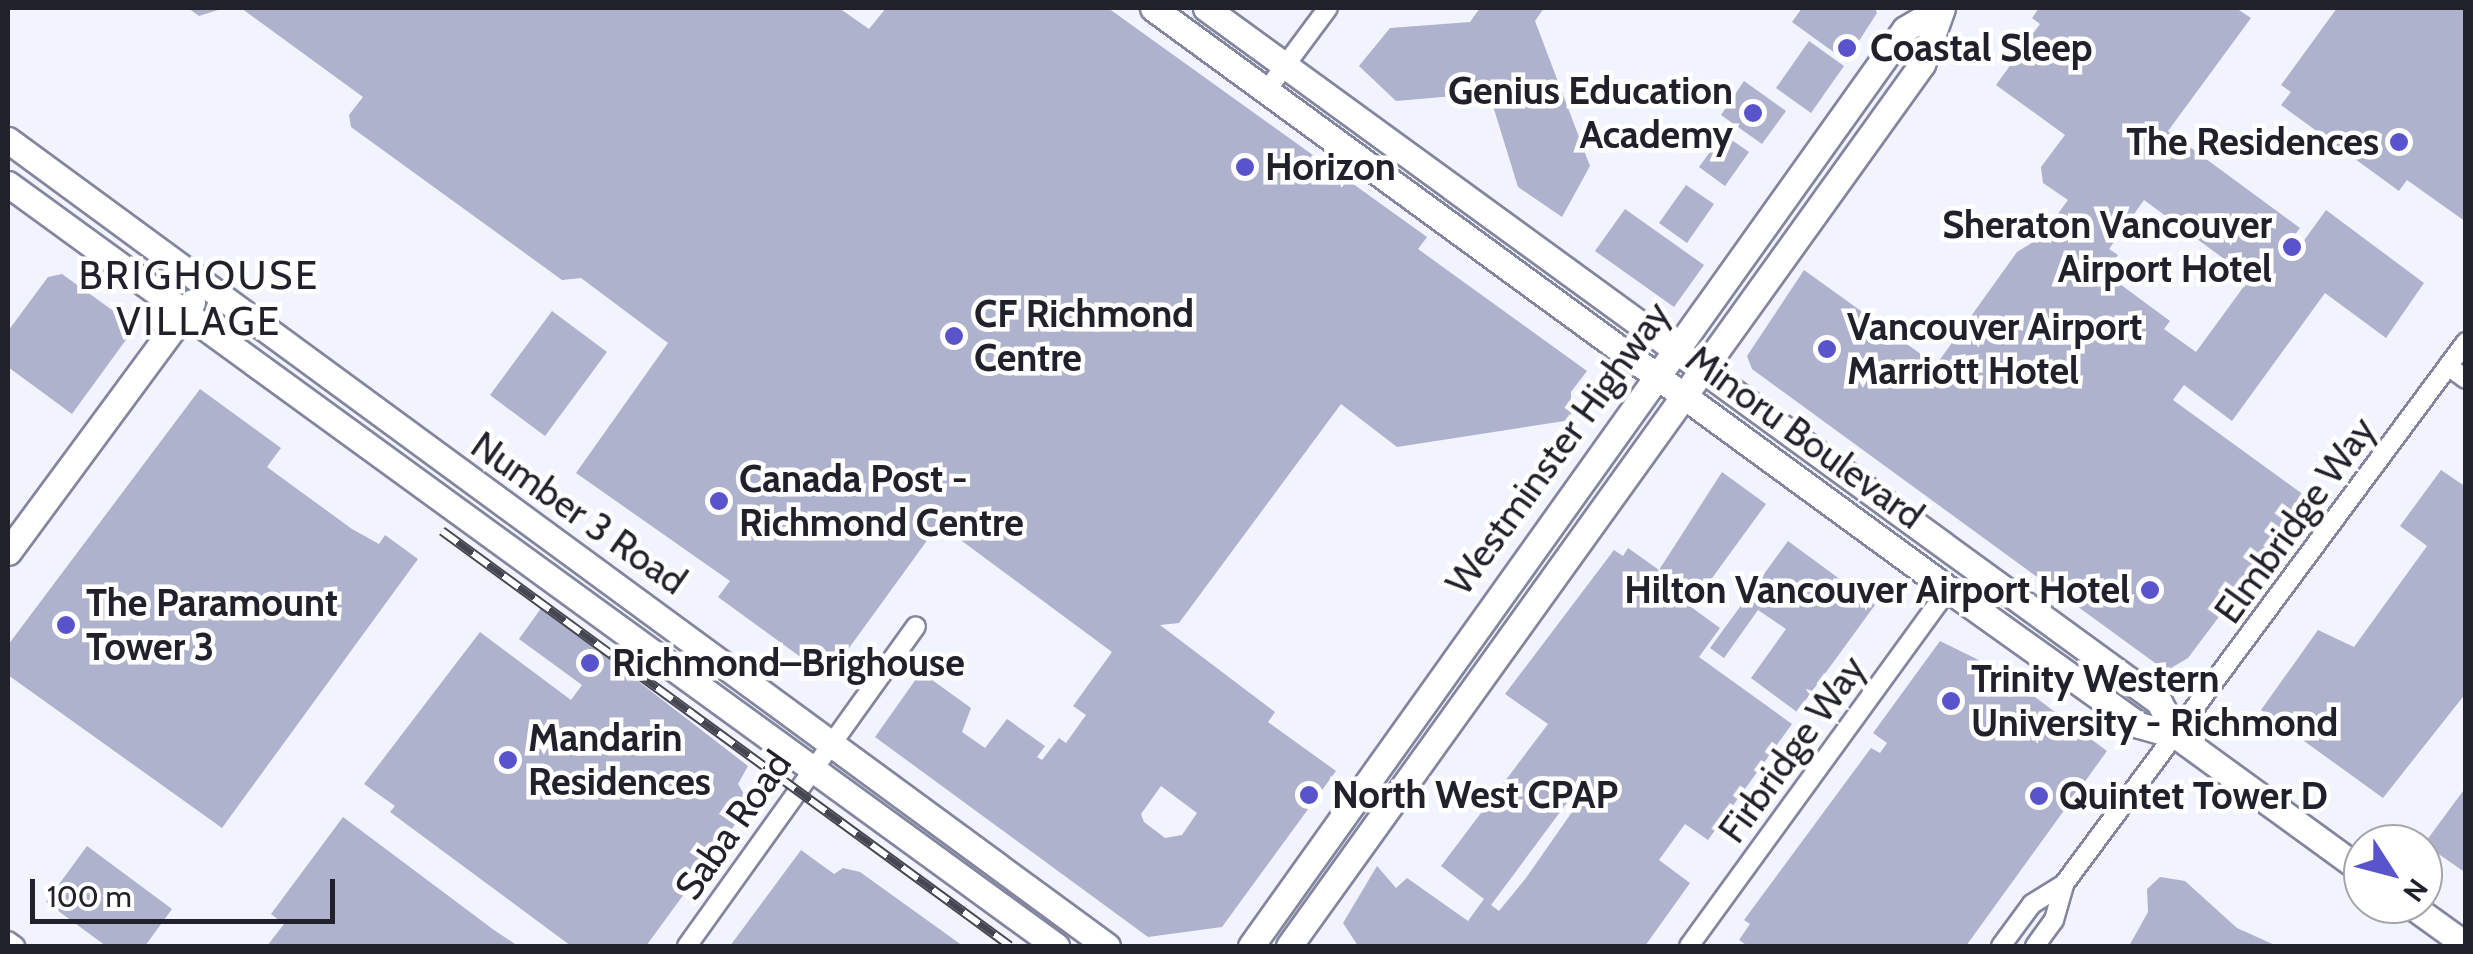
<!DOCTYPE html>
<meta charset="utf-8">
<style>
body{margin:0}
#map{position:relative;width:2473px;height:954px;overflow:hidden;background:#f1f3fe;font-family:Cabin,sans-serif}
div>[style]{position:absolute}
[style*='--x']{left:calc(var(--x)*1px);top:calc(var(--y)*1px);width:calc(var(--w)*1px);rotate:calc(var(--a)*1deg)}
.building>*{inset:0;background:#afb2cc}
.roads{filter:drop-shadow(2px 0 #83869e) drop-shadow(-2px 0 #83869e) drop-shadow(0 2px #83869e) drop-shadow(0 -2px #83869e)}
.street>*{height:18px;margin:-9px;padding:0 9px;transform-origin:9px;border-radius:9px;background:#fff}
.secondary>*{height:25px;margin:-12.5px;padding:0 12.5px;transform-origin:12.5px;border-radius:12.5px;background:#fff}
.rail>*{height:10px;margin-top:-5px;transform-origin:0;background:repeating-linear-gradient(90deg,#fff 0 19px,#454651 0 38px);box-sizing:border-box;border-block:2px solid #454651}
.dots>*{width:28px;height:28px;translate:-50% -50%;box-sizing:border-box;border:5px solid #fff;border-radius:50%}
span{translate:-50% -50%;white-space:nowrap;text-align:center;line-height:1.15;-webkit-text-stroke:9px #fff;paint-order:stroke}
.poi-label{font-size:38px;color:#20212b;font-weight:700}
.left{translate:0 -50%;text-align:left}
.right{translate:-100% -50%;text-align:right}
.street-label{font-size:38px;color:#20212b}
.neighbourhood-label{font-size:40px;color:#20212b;letter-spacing:2.5px}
.frame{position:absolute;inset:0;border:10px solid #20212b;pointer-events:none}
.north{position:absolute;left:2343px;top:824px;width:100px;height:100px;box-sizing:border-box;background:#fff;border:2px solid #a6a6aa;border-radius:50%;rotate:126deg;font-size:28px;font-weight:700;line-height:40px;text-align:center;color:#20212b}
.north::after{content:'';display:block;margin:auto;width:35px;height:45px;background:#5954cc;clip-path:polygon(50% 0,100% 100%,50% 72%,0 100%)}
.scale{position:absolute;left:30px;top:879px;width:305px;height:45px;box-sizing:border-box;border:5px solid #20212b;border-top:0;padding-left:12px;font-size:30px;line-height:35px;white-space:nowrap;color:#20212b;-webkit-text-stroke:8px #fff;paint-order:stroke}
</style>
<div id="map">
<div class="building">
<i style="clip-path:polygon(188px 8px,224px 8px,199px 16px)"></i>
<i style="clip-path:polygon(evenodd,241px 8px,839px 8px,869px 29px,886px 8px,1108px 8px,1427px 237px,1418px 249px,1587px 371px,1571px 392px,1571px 420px,1397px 447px,1341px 404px,1179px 623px,1160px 625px,1275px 712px,1268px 722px,1336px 771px,1222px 927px,1148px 937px,875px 737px,921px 672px,971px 708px,962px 732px,985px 748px,1007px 719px,1045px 746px,1037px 757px,1042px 760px,1059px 738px,1066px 743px,1086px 715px,1073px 706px,1112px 652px,939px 524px,828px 677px,718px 597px,730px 581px,576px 473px,668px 343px,581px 278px,562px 280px,351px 127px,349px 115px,363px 97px,241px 8px,1161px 786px,1197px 813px,1182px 835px,1165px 838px,1144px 822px,1141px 814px,1161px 786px)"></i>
<i style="clip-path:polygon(1480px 8px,1544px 8px,1535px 21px,1590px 166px,1562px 217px,1518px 187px,1489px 93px,1396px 101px,1359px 66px,1390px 28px,1470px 22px)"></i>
<i style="clip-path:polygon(1802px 8px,1875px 8px,1877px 13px,1846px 61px,1792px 22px)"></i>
<i style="clip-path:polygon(evenodd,2039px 8px,2236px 8px,2251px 18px,2168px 131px,2300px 228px,2291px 240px,2300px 246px,2326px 210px,2424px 283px,2386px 338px,2325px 293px,2232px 421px,2184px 385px,2173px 400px,2308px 498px,2188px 658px,2166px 671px,1752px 369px,1747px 356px,1804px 270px,1936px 365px,2017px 252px,2041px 237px,2068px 200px,2043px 183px,2041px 167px,2065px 135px,1996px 85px,2040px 24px,2032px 18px,2039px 8px,2144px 200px,2250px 278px,2196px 352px,2164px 329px,2170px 321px,2105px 273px,2118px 255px,2109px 249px,2144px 200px)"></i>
<i style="clip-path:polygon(2337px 8px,2466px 8px,2466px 222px,2407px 180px,2399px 191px,2281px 105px,2291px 92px,2281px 85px)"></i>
<i style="clip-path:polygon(1809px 41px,1844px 66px,1811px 113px,1776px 88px)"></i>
<i style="clip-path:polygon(1744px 81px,1786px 111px,1762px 144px,1721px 115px)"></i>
<i style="clip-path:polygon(1723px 134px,1749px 152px,1725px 186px,1699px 167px)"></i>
<i style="clip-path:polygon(1686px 185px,1714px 204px,1687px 243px,1659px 223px)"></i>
<i style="clip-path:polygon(1625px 209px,1704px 265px,1674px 307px,1595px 251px)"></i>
<i style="clip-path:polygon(62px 274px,126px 320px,128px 337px,72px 414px,8px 367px,8px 331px,48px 277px)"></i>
<i style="clip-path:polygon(552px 311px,607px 352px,545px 436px,490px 395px)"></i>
<i style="clip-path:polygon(200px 389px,281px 448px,267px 467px,352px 529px,379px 544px,385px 535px,418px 559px,222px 828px,8px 675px,8px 645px)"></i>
<i style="clip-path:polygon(2441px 470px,2466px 487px,2466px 693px,2383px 798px,2261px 710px,2318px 630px,2354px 647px,2427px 546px,2400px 526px)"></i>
<i style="clip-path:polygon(evenodd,1722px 472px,1766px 504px,1691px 607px,1720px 628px,1699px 657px,1792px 724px,1708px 840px,1685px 824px,1659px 860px,1690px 883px,1645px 946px,1358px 946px,1343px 923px,1377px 866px,1396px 888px,1407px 878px,1468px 921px,1484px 899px,1441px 866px,1548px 724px,1505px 694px,1614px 550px,1623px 556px,1628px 548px,1659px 570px,1722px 472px,1572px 796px,1579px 802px,1526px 878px,1499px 911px,1491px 905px,1572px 796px)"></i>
<i style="clip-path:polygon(1788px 541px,1875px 605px,1797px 712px,1751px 678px,1786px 629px,1758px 610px,1724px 658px,1710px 648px)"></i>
<i style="clip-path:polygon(542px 607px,748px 766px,738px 784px,750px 804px,646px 946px,571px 946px,390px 812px,395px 806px,364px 784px,480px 632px,571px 700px,582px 685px,519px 639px)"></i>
<i style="clip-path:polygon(1940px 641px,1999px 670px,2107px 751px,1966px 946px,1748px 946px,1739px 940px,1750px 924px,1744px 920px,1871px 748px,1880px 753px,1887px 743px,1873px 733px)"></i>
<i style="clip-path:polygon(2466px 787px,2466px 873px,2424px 844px)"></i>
<i style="clip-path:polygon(343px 817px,494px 930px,518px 946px,267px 946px,284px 924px,271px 914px)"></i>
<i style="clip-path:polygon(87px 846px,172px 909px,145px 946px,106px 946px,46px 902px)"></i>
<i style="clip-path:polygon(801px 850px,834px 874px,843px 868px,860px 872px,963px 946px,730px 946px)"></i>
<i style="clip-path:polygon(2160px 877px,2185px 881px,2237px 928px,2277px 946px,2129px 946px,2148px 912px,2147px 889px)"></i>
</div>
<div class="roads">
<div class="street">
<i style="--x:1267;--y:90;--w:102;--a:-53.4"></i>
<i style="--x:2448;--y:366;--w:22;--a:36"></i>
<i style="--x:8;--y:941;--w:9;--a:36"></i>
<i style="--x:687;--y:946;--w:393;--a:-54.4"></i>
<i style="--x:1689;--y:946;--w:441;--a:-54"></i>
<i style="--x:2001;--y:946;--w:52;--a:-53.6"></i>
<i style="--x:2032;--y:904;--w:38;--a:-32"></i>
<i style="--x:2064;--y:884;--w:675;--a:-53.44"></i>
<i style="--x:2035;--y:946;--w:32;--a:-54"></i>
<i style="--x:2054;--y:920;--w:37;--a:-74"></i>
</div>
<div class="secondary">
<i style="--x:1153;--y:8;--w:985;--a:36.16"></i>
<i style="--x:1948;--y:589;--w:234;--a:35.5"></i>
<i style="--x:2139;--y:725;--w:40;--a:16"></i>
<i style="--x:2177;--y:736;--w:230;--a:36"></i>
<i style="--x:1206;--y:8;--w:1179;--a:36.06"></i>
<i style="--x:2159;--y:702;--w:38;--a:62"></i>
<i style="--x:8;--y:140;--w:1363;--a:36.26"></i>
<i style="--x:8;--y:184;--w:1296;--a:36.02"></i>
<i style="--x:8;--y:552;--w:310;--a:-53.6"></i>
<i style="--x:2409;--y:904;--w:70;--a:35.7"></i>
<i style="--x:1251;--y:946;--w:1126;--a:-54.5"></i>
<i style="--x:1905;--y:29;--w:42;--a:-30.3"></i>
<i style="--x:1289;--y:946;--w:1086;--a:-54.33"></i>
<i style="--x:1922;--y:64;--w:59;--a:-70.3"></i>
</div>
</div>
<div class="rail">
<i style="--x:442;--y:531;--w:703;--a:36.15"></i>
</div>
<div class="dots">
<i style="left:1847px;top:48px;background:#5954cc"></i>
<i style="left:1753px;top:113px;background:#5954cc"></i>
<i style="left:2399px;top:142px;background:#5954cc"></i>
<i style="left:1245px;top:167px;background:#5954cc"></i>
<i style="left:2292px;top:247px;background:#5954cc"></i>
<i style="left:954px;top:336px;background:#5954cc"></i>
<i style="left:1827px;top:349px;background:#5954cc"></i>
<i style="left:719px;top:501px;background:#5954cc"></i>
<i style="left:2150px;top:590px;background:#5954cc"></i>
<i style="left:66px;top:625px;background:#5954cc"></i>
<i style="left:590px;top:663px;background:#5954cc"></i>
<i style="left:1951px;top:701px;background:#5954cc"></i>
<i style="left:508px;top:760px;background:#5954cc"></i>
<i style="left:1309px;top:795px;background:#5954cc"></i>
<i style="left:2039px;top:796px;background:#5954cc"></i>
</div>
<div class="poi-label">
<span class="left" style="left:1870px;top:48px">Coastal Sleep</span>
<span class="right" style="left:1733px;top:113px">Genius Education<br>Academy</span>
<span class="right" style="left:2379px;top:142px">The Residences</span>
<span class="left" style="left:1265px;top:167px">Horizon</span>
<span class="right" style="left:2272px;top:247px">Sheraton Vancouver<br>Airport Hotel</span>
<span class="left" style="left:974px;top:336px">CF Richmond<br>Centre</span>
<span class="left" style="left:1847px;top:349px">Vancouver Airport<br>Marriott Hotel</span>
<span class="left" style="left:739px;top:501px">Canada Post -<br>Richmond Centre</span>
<span class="right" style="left:2130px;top:590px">Hilton Vancouver Airport Hotel</span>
<span class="left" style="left:86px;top:625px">The Paramount<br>Tower 3</span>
<span class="left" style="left:612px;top:663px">Richmond–Brighouse</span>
<span class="left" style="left:1971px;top:701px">Trinity Western<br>University - Richmond</span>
<span class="left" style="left:528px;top:760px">Mandarin<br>Residences</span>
<span class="left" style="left:1332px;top:795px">North West CPAP</span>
<span class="left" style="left:2059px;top:796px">Quintet Tower D</span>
</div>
<div class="street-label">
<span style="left:1805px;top:437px;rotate:36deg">Minoru Boulevard</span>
<span style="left:1558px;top:448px;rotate:-54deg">Westminster Highway</span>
<span style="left:579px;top:513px;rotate:35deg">Number 3 Road</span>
<span style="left:2295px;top:520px;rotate:-54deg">Elmbridge Way</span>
<span style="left:1792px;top:749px;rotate:-54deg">Firbridge Way</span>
<span style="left:733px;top:825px;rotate:-55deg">Saba Road</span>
</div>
<div class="neighbourhood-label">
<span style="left:199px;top:298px">BRIGHOUSE<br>VILLAGE</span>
</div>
<div class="frame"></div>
<div class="north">N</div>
<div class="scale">100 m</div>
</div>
